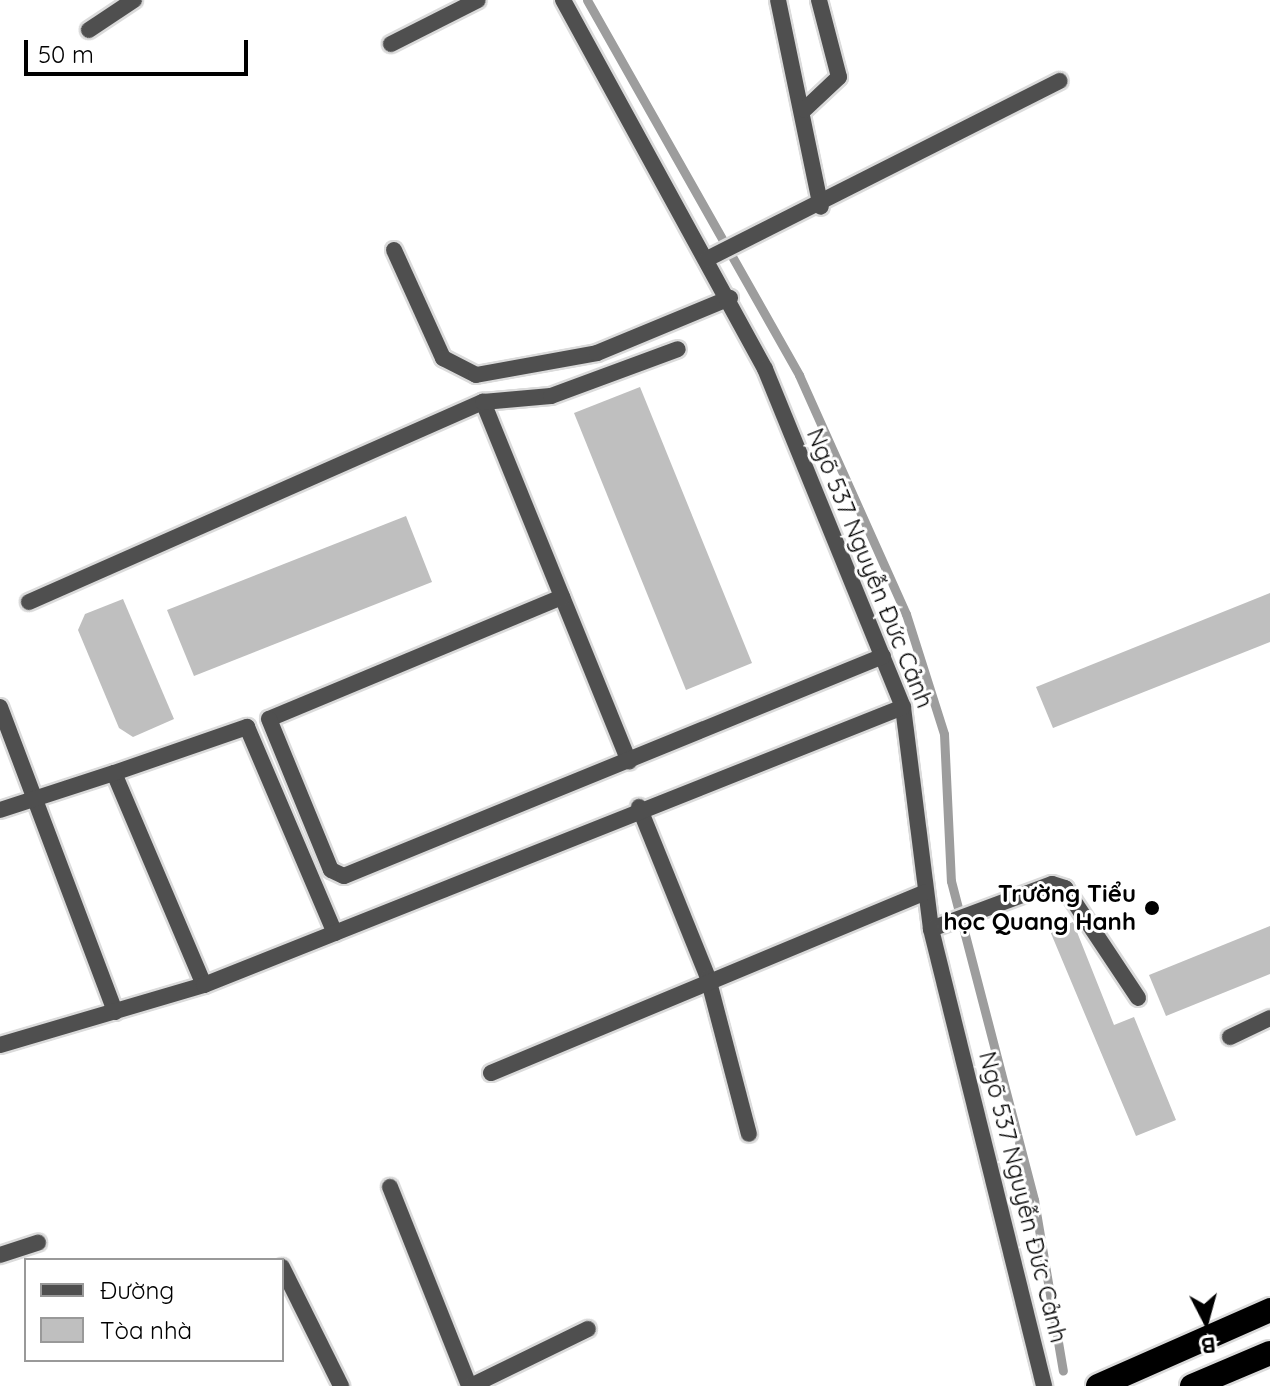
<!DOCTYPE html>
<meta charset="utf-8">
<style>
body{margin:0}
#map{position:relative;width:1270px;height:1386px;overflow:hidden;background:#fff;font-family:Quicksand,sans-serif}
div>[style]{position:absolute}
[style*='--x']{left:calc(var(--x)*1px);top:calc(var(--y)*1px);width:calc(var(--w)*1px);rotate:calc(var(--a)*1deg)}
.stream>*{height:9px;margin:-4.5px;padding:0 4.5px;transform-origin:4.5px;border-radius:4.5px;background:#9d9d9d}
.building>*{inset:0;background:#bfbfbf}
.roads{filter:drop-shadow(2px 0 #dbdbdb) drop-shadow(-2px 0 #dbdbdb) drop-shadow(0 2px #dbdbdb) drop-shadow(0 -2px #dbdbdb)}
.lane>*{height:16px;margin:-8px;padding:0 8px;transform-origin:8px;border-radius:8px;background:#4f4f4f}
.street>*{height:16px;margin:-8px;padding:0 8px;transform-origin:8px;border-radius:8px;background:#4f4f4f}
.highway>*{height:24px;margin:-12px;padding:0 12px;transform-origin:12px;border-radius:12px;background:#000}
.dots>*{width:22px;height:22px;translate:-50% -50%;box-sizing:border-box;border:4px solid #fff;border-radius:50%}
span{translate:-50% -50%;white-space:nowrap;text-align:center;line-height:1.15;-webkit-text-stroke:6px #fff;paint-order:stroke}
.street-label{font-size:24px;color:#000}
.poi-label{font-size:24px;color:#000;font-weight:700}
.right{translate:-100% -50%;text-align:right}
.legend{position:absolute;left:24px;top:1258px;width:260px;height:104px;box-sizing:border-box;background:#fff;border:2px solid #999;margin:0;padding:10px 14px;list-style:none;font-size:24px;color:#000}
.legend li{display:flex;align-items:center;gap:16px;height:40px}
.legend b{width:40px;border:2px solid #999}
.north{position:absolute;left:1166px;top:1282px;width:80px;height:80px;-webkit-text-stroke:6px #fff;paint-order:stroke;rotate:174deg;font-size:22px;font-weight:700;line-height:32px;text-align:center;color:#000}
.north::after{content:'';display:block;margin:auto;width:28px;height:36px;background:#000;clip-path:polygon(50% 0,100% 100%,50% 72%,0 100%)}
.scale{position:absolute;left:24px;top:40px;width:224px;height:36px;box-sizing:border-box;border:4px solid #000;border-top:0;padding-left:10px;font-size:24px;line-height:28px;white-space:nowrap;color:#000;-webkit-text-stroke:6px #fff;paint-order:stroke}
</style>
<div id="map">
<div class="stream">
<i style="--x:587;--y:0;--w:431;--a:60.5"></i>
<i style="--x:799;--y:375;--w:262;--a:65.9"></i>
<i style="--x:906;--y:614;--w:126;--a:72.4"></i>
<i style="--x:944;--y:734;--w:147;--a:87.3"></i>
<i style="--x:951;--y:881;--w:330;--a:75.4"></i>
<i style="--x:1034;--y:1200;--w:173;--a:80.4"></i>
</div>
<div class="building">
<i style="clip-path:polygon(640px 387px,752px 663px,686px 690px,574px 413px)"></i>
<i style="clip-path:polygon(406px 516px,432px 582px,194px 676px,167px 610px)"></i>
<i style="clip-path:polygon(1270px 593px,1270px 642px,1053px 728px,1036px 687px)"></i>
<i style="clip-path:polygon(123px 599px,174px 719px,133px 737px,119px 728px,78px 630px,85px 614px)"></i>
<i style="clip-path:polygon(1073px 922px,1114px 1025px,1134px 1017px,1176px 1120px,1136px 1136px,1050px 931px)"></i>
<i style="clip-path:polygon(1270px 926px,1270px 974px,1166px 1016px,1149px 975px)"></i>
</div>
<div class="roads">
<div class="lane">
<i style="--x:778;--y:0;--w:211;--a:78.3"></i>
<i style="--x:89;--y:30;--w:54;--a:-33.7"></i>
<i style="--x:391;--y:44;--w:97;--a:-26.8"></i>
<i style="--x:804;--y:110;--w:48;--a:-43.3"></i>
<i style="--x:839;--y:77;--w:80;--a:-104.6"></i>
<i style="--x:394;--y:250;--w:119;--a:65.6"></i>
<i style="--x:443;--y:358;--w:37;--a:27"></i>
<i style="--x:476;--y:375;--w:123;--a:-10.3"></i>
<i style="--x:597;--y:353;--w:144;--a:-22.5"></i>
<i style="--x:639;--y:807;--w:184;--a:68"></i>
<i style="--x:708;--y:978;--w:161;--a:75.3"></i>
<i style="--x:931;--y:929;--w:129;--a:-20.4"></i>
<i style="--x:1052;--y:884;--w:14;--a:17"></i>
<i style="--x:1065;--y:888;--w:132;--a:56.4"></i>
<i style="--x:204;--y:985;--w:230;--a:-113"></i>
<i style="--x:114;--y:773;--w:141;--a:-19.1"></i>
<i style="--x:247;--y:727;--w:224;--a:66.9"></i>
<i style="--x:1230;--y:1037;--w:44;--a:-25.4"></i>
<i style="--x:390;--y:1187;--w:214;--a:68.3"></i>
<i style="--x:471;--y:1386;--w:130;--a:-26"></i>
</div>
<div class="street">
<i style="--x:563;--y:0;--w:421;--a:61.3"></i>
<i style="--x:765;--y:369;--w:365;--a:67.8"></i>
<i style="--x:903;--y:707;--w:224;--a:82.8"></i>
<i style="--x:931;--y:929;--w:471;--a:76.1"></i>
<i style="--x:707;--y:259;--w:395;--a:-26.8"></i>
<i style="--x:483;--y:402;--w:388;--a:67.9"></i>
<i style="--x:562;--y:597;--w:317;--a:157.4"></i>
<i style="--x:269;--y:719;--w:163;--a:67.7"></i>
<i style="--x:331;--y:870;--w:14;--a:25"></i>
<i style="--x:344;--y:876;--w:582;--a:-22.2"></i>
<i style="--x:29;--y:602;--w:496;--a:-23.8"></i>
<i style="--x:483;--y:402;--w:68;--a:-5"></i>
<i style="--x:551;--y:396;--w:135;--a:-20.3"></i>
<i style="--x:0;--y:707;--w:326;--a:69.3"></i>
<i style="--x:0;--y:810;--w:120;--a:-18"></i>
<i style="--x:0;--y:1045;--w:213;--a:-16.4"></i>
<i style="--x:204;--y:985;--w:752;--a:-21.69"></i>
<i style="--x:491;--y:1073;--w:470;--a:-22.6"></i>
<i style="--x:0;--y:1255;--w:40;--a:-18"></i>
<i style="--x:282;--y:1267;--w:133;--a:63.6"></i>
</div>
<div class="highway">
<i style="--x:1098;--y:1386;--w:188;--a:-23.8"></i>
<i style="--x:1192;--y:1386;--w:85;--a:-22.9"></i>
</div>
</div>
<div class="dots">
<i style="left:1152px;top:908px;background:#000"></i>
</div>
<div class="street-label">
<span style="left:870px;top:568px;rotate:68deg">Ngõ 537 Nguyễn Đức Cảnh</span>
<span style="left:1023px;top:1197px;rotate:76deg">Ngõ 537 Nguyễn Đức Cảnh</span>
</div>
<div class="poi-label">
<span class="right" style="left:1136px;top:908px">Trường Tiểu<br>học Quang Hanh</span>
</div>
<ul class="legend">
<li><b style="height:10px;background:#4f4f4f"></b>Đường</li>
<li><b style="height:22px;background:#bfbfbf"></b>Tòa nhà</li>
</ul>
<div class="north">B</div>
<div class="scale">50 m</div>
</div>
